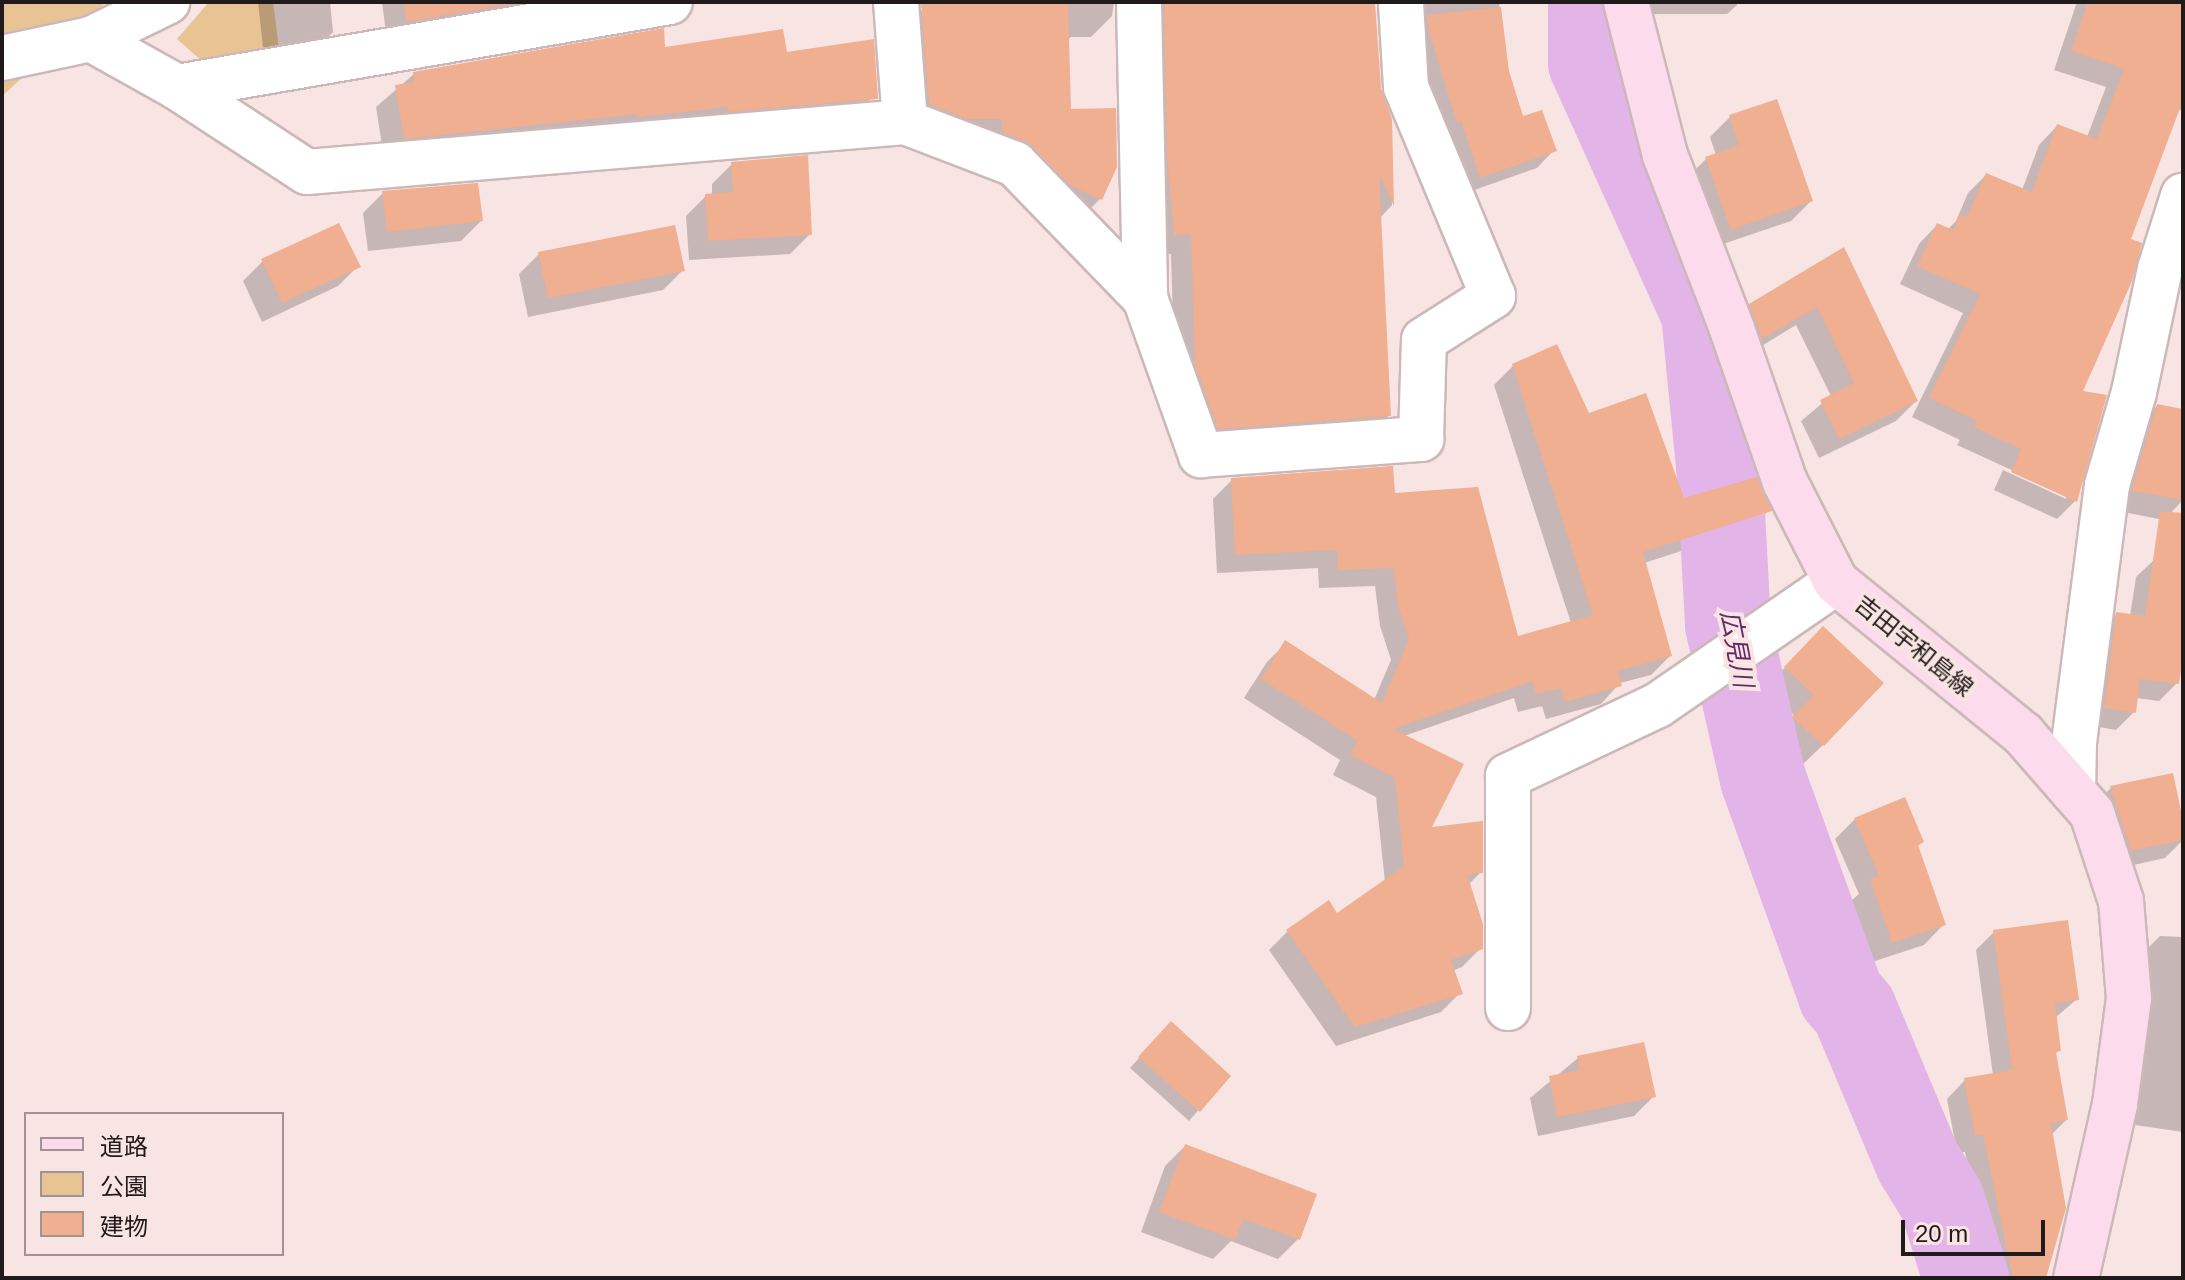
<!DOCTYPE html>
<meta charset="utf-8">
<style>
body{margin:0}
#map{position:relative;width:2185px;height:1280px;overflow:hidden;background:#f8e4e3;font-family:Helvetica,"Noto Sans JP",sans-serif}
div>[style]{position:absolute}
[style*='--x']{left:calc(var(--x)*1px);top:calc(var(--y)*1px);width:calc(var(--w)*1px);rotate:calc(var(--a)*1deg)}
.green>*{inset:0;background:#e8c494}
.shadow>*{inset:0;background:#0003}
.river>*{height:86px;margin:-43px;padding:0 43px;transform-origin:43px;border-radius:43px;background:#e2b4e8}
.building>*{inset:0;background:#efaf90}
.roads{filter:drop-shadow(2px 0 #ccb8b8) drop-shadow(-2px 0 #ccb8b8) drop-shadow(0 2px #ccb8b8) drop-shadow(0 -2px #ccb8b8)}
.minor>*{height:44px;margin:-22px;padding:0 22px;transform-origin:22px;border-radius:22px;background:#fff}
.secondary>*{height:44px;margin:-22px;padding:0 22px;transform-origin:22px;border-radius:22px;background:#fcdcec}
span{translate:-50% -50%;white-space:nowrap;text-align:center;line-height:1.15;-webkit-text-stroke:8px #f8e4e3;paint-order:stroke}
.street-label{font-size:24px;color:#211a1a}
.water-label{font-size:26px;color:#612b69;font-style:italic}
.frame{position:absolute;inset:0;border:4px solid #211a1a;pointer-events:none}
.legend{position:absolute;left:24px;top:1112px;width:260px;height:144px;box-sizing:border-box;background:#f8e4e3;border:2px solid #a29393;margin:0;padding:10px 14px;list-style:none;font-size:24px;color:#211a1a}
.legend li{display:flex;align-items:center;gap:16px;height:40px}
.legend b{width:40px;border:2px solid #a29393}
.scale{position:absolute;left:1901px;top:1220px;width:144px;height:36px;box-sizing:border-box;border:4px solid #211a1a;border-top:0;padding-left:10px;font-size:24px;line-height:28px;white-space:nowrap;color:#211a1a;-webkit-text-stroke:6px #f8e4e3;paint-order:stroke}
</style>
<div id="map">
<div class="green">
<i style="clip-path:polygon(2px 2px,106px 2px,2px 96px)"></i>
<i style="clip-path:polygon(209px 2px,273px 2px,279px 49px,211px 69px,177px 39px)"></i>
</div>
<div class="shadow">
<i style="clip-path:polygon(258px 2px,330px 2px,333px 32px,313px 52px,264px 57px)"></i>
<i style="clip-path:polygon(382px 2px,552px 2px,387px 41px)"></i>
<i style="clip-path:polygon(941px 2px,1114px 2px,1112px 16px,1091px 37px,1071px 37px,1067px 40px,1069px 111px,1100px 199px,1079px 220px,908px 125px,901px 31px,922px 10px)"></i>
<i style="clip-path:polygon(1131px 2px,1374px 2px,1379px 89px,1390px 120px,1392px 205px,1380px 218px,1389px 415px,1368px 437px,1197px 449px,1175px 386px,1171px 254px,1153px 255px)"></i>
<i style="clip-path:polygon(1401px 2px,1499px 2px,1507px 71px,1522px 119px,1554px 150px,1537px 168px,1463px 194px)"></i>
<i style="clip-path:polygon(1637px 2px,1737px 2px,1737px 5px,1727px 14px,1643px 14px)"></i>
<i style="clip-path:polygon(2077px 2px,2183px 2px,2183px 107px,2176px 114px,2129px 240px,2080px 392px,2075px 501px,2057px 519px,1994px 490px,2003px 470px,2066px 499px,2066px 495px,1957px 445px,1960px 440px,1912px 417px,1963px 313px,1900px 284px,1919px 244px,1937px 225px,1947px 230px,1956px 221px,1968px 193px,1986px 175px,2022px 190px,2039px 145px,2057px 126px,2087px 137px,2106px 87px,2054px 70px)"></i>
<i style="clip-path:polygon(785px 54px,870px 99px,850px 119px,384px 158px,376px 107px,414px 74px)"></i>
<i style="clip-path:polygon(1730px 117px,1811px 201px,1791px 221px,1711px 248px,1686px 179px,1706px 159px,1716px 155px,1710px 137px)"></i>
<i style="clip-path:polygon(732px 164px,810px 234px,790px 254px,689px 260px,686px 216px,706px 196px,712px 195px,712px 184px)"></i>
<i style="clip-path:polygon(383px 193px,481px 221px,461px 241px,368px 251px,363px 213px)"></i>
<i style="clip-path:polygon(1843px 250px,1916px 401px,1896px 421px,1819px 458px,1801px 421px,1831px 396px,1796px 325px,1742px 358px,1730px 326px,1750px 305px)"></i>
<i style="clip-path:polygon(539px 254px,683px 270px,663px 290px,528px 317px,519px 274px)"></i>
<i style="clip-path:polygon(263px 261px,358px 266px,338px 286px,262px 322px,243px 281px)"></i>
<i style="clip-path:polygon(1513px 366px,1588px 415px,1683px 501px,1769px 510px,1750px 529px,1644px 563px,1670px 656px,1651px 675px,1620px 683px,1601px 704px,1546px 719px,1542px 706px,1518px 712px,1514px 698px,1404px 736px,1428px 829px,1481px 872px,1468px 885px,1481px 948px,1462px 967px,1452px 971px,1460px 993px,1441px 1012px,1336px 1046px,1269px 950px,1288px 931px,1337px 916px,1385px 882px,1376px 797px,1333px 775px,1340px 760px,1244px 698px,1267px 662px,1286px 643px,1374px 700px,1391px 660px,1380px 626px,1375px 586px,1319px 588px,1318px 568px,1217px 573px,1213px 499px,1232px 480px,1426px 500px,1476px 487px,1517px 638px,1571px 623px,1494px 385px)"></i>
<i style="clip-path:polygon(2157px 406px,2183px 411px,2183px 500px,2164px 520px,2113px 510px,2137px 426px)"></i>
<i style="clip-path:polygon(2154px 560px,2183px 564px,2183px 642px,2177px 683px,2159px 701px,2136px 698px,2134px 712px,2116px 730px,2087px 725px,2099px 632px,2117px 614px,2130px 616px,2136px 577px)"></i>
<i style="clip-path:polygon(1823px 629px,1823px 745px,1803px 764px,1774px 738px,1795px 716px,1765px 688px)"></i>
<i style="clip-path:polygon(2111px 788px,2183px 830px,2183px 840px,2165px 858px,2111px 870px,2091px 807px)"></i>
<i style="clip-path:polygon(1855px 819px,1922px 842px,1917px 847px,1943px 925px,1924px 945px,1872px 962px,1851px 901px,1859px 894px,1835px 839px)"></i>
<i style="clip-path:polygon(1994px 932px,2077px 999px,2055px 1018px,2059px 1050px,2054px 1055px,2066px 1120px,2051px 1135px,2042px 1278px,1992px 1278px,1965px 1152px,1957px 1153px,1947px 1099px,1965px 1080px,1993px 1075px,1976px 950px)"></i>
<i style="clip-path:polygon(2160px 936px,2183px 937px,2183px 1132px,2135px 1125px,2149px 1025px,2136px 1024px,2140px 956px)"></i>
<i style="clip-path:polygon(1162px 1033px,1228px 1076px,1189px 1121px,1130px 1068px)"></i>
<i style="clip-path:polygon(1578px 1058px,1654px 1096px,1634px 1116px,1538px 1136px,1530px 1098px)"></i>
<i style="clip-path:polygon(1185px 1146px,1298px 1239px,1278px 1259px,1231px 1241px,1213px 1259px,1141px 1232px,1165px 1166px)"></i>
</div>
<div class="river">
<i style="--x:1591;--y:2;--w:61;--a:90"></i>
<i style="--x:1591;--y:63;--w:274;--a:65.7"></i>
<i style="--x:1704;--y:313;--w:164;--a:84.4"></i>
<i style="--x:1720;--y:476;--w:149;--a:86.9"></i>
<i style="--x:1728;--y:625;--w:158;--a:77.2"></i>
<i style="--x:1763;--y:779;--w:230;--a:70.1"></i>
<i style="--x:1841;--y:995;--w:20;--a:49"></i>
<i style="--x:1854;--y:1010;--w:165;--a:67.2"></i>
<i style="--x:1918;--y:1162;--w:46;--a:58.4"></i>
<i style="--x:1942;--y:1201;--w:81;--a:72.7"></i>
</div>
<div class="building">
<i style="clip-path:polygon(404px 2px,523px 2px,406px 22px)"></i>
<i style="clip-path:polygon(921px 2px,1068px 2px,1071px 109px,1116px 108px,1117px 167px,1102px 200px,1071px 186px,1032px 146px,1002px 132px,1002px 119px,967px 119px,929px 104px)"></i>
<i style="clip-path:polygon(1164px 2px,1375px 2px,1381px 88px,1392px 119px,1394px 206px,1379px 174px,1391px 416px,1218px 429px,1195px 364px,1191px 234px,1174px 235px,1167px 157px)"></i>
<i style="clip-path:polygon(2088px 2px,2183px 2px,2183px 100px,2131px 239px,2142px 243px,2132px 281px,2083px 391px,2107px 395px,2077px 502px,2011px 472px,2021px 449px,1974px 427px,1977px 421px,1929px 398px,1980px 294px,1917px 266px,1937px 223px,1953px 230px,1960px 214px,1967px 217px,1986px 173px,2032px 192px,2057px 124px,2097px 139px,2124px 69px,2071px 51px)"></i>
<i style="clip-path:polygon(1501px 7px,1509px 71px,1523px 116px,1542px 110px,1557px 151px,1480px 178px,1461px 121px,1457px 123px,1428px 29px,1427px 15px)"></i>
<i style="clip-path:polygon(664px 28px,665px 47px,783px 29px,787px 52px,874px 39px,878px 99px,728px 112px,728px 107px,638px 117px,638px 114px,404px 139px,395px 85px,414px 82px,413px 72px)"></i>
<i style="clip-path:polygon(1777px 99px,1813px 201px,1731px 230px,1705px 157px,1739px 145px,1729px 115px)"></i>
<i style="clip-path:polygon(808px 155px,812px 235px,708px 241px,705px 194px,733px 192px,731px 162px)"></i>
<i style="clip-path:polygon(478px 183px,483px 221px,387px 232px,382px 191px)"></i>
<i style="clip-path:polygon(339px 223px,361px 267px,282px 303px,261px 259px)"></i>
<i style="clip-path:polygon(675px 225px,685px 271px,548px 298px,538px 252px)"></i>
<i style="clip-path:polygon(1844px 247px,1918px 401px,1839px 439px,1820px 400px,1854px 383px,1817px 307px,1762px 339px,1749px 304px)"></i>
<i style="clip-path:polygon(1557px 344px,1589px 413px,1646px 393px,1684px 498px,1757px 477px,1772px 511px,1643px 552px,1672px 656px,1618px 671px,1622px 686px,1565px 702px,1561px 688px,1536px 694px,1533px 681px,1393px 729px,1464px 764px,1432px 827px,1483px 821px,1483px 873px,1467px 874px,1483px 924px,1483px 949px,1451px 960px,1463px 994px,1355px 1027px,1286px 930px,1329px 900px,1337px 913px,1404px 866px,1395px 778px,1350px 755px,1358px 741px,1261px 679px,1285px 640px,1382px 703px,1409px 639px,1398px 606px,1394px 568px,1338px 570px,1337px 550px,1235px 555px,1231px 478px,1393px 466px,1395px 493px,1478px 487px,1518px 636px,1593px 615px,1512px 364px)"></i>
<i style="clip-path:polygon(2157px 404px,2183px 409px,2183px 500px,2131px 491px)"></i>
<i style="clip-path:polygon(2160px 511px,2183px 513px,2183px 657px,2179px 684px,2140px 679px,2136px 713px,2104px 708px,2116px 612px,2145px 616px)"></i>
<i style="clip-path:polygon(1823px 626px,1884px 683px,1824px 746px,1792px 717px,1814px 695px,1784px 667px)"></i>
<i style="clip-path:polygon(2173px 773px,2183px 820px,2183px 840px,2131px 851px,2110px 786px)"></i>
<i style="clip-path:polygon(1905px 797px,1924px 842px,1918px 845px,1946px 925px,1892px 943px,1870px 879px,1879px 876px,1854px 818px)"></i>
<i style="clip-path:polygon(2068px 920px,2079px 1000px,2055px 1003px,2061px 1051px,2056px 1052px,2068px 1120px,2051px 1123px,2066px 1208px,2046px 1278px,2013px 1278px,1983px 1135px,1975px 1136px,1964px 1078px,2012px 1070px,1993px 930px)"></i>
<i style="clip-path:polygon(1171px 1021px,1231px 1076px,1200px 1112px,1138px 1057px)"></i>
<i style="clip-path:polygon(1644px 1042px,1656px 1097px,1557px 1117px,1549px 1076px,1580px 1070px,1577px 1056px)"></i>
<i style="clip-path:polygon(1185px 1144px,1317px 1194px,1300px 1240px,1243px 1219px,1235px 1240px,1159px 1212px)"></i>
</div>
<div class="roads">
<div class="minor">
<i style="--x:896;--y:2;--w:120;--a:85.7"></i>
<i style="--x:1139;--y:2;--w:296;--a:88.8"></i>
<i style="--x:91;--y:39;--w:98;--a:29.2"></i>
<i style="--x:177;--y:87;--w:155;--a:33.2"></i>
<i style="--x:307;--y:172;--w:600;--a:-4.78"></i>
<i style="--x:905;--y:122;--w:118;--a:20.9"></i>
<i style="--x:1015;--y:164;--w:187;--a:45.9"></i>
<i style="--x:1145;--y:298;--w:167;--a:70.4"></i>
<i style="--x:1201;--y:455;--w:221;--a:-4.2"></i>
<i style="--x:1421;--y:439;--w:99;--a:-88.3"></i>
<i style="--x:1424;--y:340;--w:82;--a:-32.5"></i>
<i style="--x:1493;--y:296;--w:226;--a:-112.6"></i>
<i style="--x:1406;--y:87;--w:85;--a:-93.4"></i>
<i style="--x:2;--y:58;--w:91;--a:-12.1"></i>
<i style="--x:91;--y:39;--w:85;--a:-26"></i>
<i style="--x:177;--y:87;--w:500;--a:-9.78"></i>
<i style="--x:2073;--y:791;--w:48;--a:-88.8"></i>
<i style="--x:2074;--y:743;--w:260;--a:-82.7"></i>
<i style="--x:2107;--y:485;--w:97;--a:-73.8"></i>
<i style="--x:2134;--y:392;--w:126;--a:-78.1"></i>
<i style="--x:2160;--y:269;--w:77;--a:-72.5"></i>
<i style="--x:1508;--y:1008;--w:232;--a:-90"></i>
<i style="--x:1508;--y:776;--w:166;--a:-25.3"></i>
<i style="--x:1658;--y:705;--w:216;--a:-34.6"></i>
</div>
<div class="secondary">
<i style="--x:1626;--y:2;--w:158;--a:75.7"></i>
<i style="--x:1665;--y:155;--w:186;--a:68.9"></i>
<i style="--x:1732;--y:329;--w:162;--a:70.9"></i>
<i style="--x:1785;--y:482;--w:112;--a:63"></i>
<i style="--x:1836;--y:582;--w:241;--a:39.1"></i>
<i style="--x:2023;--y:734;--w:105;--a:48.9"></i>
<i style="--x:2092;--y:813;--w:93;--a:71.8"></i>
<i style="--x:2121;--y:901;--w:97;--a:85.3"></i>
<i style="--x:2129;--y:998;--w:107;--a:97.5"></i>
<i style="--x:2115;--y:1104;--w:178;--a:102.6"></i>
</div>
</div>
<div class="street-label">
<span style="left:1914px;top:646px;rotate:39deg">吉田宇和島線</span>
</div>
<div class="water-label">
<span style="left:1736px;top:649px;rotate:79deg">広見川</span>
</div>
<div class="frame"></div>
<ul class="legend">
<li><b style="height:10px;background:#fcdcec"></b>道路</li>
<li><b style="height:22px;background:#e8c494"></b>公園</li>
<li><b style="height:22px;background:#efaf90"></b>建物</li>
</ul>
<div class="scale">20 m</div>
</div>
